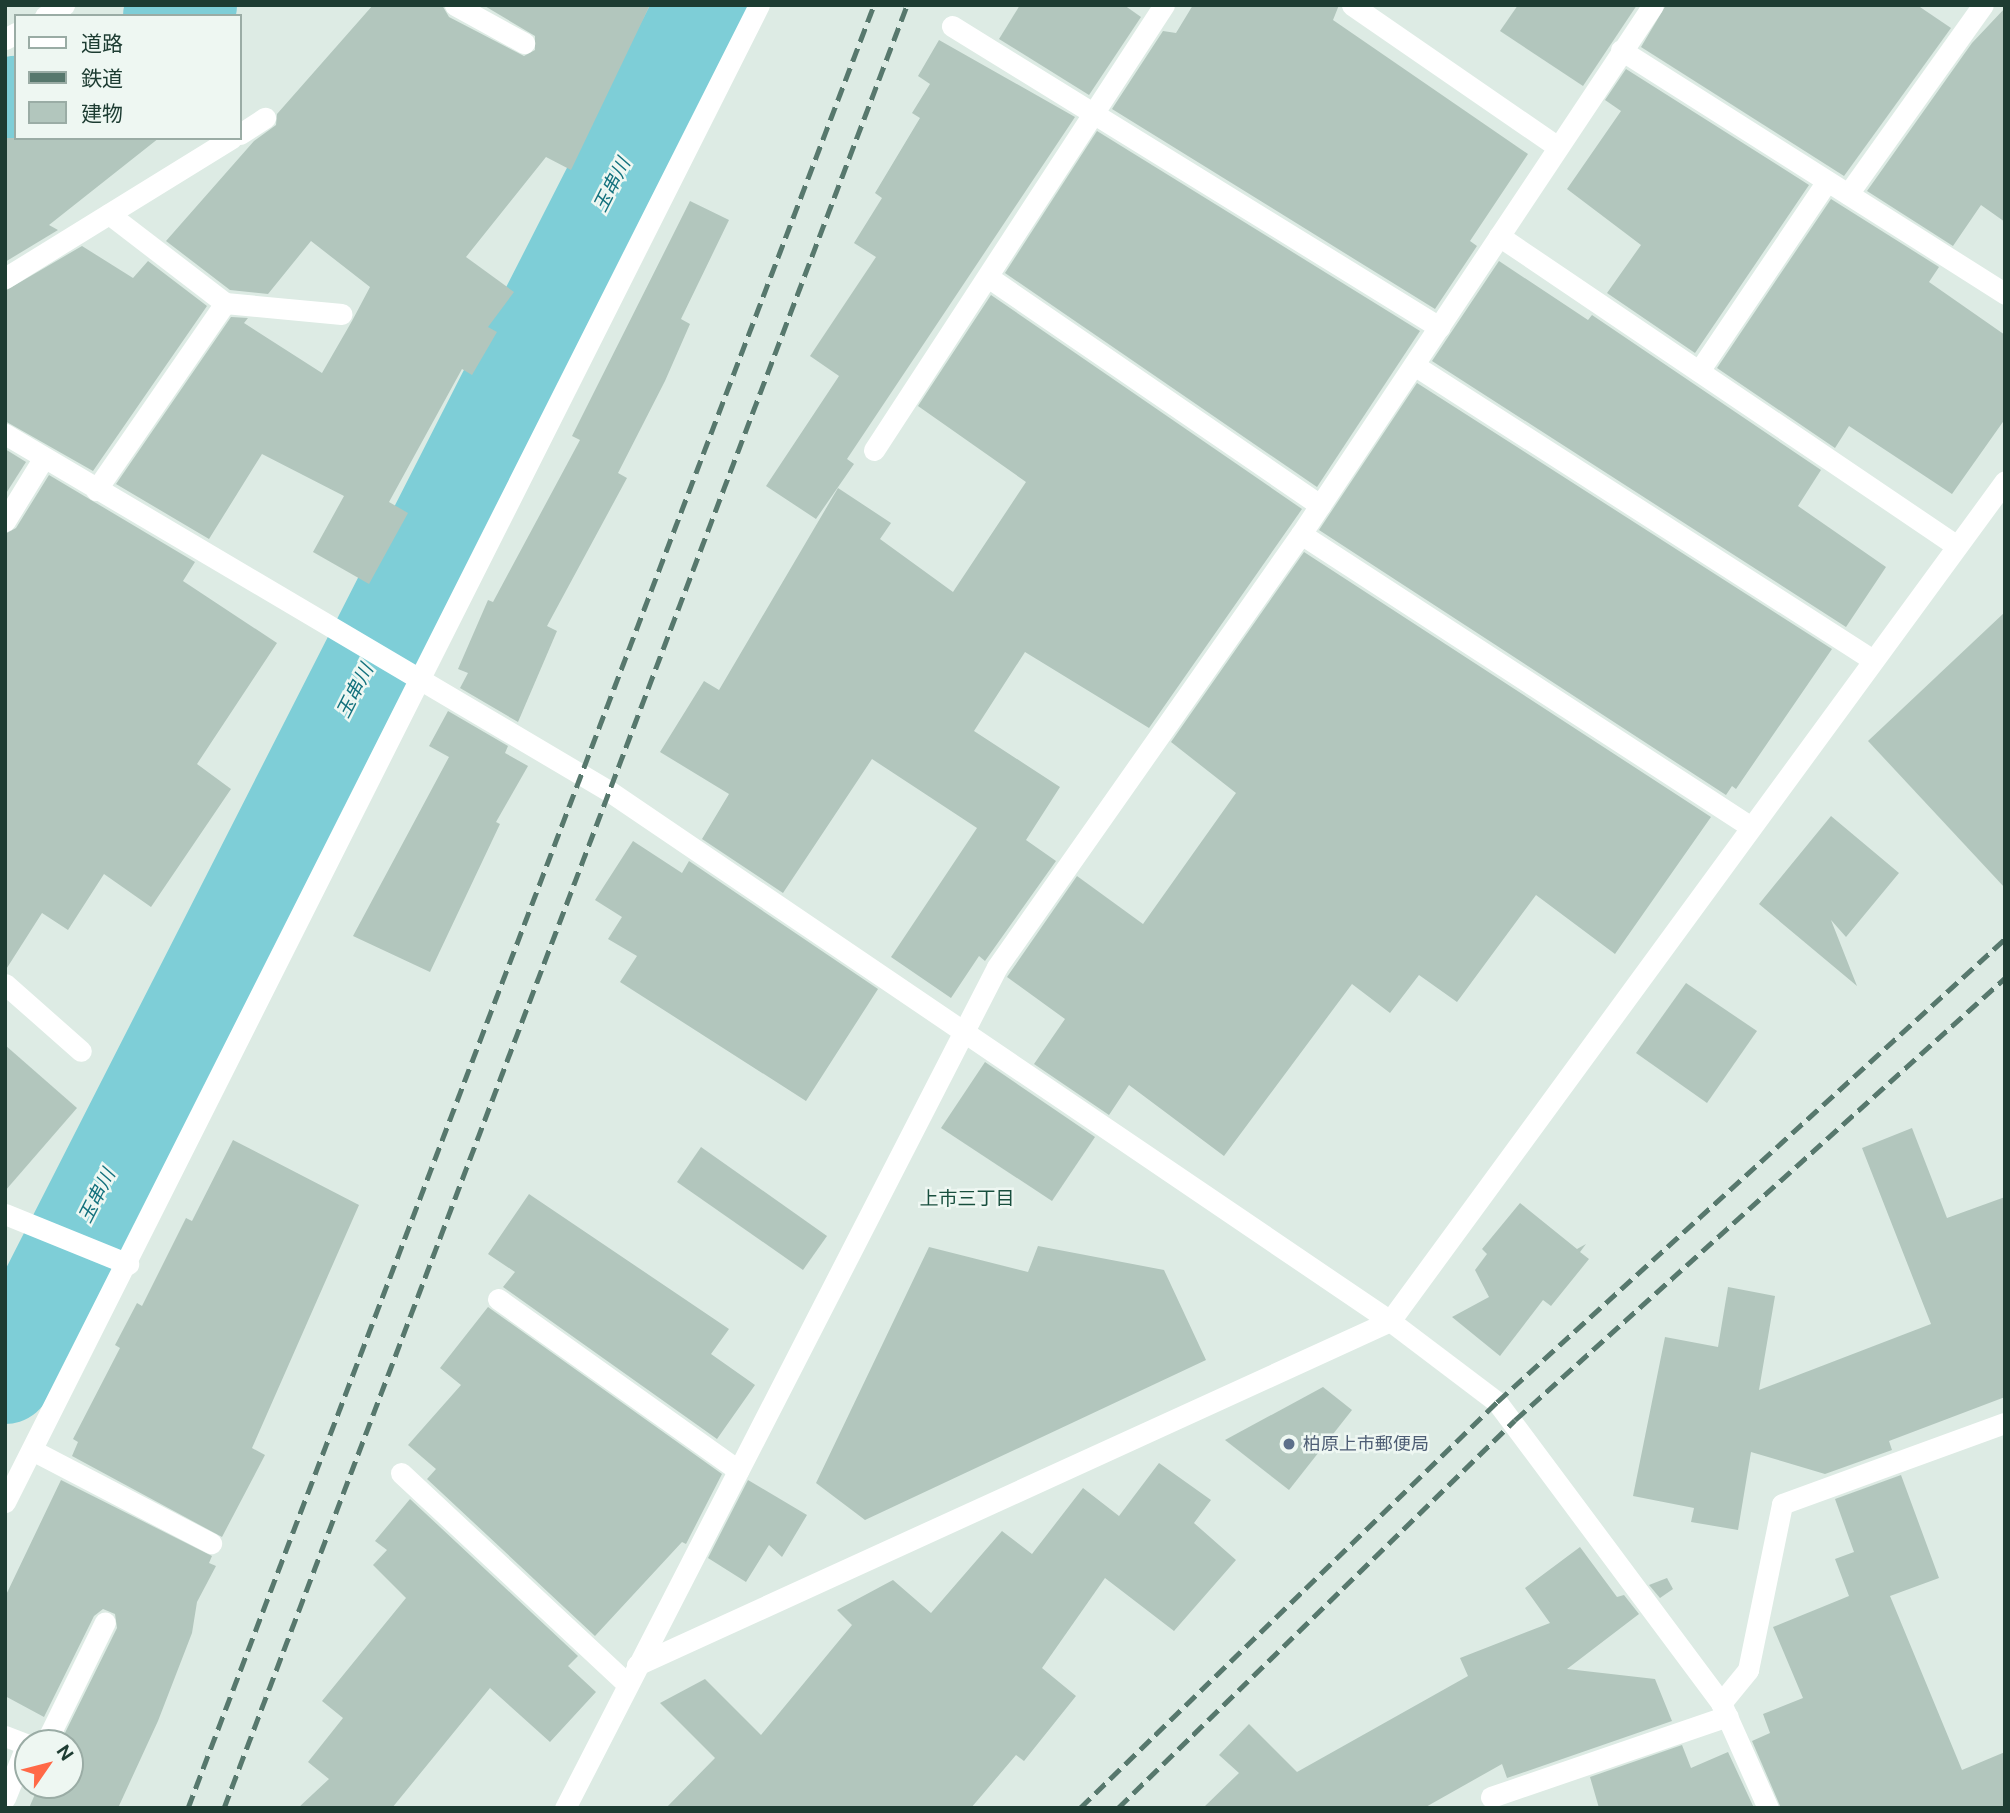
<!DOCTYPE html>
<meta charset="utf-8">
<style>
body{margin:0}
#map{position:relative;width:2010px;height:1813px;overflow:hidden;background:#ddebe4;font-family:"DM Sans","Noto Sans JP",sans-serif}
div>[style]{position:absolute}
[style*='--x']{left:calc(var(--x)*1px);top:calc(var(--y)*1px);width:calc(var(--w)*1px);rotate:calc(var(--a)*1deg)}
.river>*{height:96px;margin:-48px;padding:0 48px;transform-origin:48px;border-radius:48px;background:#7eced7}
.building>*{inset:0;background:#b2c6bd}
.service>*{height:21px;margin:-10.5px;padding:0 10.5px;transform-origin:10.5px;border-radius:10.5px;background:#fff}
.minor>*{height:21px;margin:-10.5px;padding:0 10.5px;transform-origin:10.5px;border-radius:10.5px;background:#fff}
.tertiary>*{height:21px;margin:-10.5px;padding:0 10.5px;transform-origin:10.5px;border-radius:10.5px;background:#fff}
.rail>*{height:5px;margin-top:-2.5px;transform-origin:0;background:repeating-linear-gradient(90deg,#57786d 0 14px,transparent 0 21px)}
.dots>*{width:19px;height:19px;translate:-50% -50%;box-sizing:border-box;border:4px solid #eef7f2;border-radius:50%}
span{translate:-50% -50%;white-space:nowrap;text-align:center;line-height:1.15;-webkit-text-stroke:5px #eef7f2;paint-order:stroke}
.service-label{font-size:18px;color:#4e5e75}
.left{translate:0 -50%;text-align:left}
.water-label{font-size:19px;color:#12717d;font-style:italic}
.neighbourhood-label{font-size:19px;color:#184f3e}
.frame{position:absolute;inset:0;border:7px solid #1d3c32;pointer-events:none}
.legend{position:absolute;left:14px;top:14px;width:228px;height:126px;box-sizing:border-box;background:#eef7f2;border:2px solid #9aaca5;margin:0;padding:9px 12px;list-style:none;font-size:21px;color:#1d3c32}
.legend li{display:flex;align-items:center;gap:14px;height:35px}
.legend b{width:35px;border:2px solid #9aaca5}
.north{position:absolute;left:14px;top:1729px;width:70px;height:70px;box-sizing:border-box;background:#eef7f2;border:2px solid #9aaca5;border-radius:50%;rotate:55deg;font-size:19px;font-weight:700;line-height:28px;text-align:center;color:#1d3c32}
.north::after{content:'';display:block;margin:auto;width:24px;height:32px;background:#ff6947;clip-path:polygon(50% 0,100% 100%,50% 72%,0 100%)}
</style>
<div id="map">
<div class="river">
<i style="--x:171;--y:16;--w:21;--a:-31"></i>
<i style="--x:5;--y:110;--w:13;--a:-29"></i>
<i style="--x:5;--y:1376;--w:1539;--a:-62.99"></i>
</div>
<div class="building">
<i style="clip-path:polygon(373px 5px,442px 5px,449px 17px,524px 56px,535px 50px,535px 36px,483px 5px,650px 5px,571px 170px,546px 157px,466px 257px,514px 292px,488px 327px,497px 332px,472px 375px,462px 369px,389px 502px,408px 513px,369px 584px,313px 552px,344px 496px,262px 454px,209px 539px,116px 484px,231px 317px,248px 318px,244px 323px,322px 373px,352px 321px,370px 287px,311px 241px,268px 294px,230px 290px,166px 241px,254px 141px,276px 125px,277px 114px)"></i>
<i style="clip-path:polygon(1020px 5px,1124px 5px,1141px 17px,1089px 95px,999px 39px)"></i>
<i style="clip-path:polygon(1193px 5px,1339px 5px,1333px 20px,1528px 154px,1470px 241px,1477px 246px,1435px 309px,1112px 109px,1163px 31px,1176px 33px)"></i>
<i style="clip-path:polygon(1518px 5px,1637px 5px,1583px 86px,1500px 31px)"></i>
<i style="clip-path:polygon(1666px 5px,1917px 5px,1951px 28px,1844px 176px,1641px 47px)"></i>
<i style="clip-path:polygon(2005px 8px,2005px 222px,1981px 205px,1953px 246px,1867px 191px,1972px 43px)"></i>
<i style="clip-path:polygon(939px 40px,1075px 117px,847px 459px,854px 464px,816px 519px,766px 486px,839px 376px,810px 356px,876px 257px,854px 243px,882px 198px,875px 193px,920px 118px,912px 113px,930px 84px,918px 76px)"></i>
<i style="clip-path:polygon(1626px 69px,1809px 185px,1695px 353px,1607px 293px,1641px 245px,1567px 189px,1621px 111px,1605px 100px)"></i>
<i style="clip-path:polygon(1097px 131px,1420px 331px,1317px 487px,1005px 273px)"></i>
<i style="clip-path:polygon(5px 138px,159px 138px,49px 225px,58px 230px,5px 262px)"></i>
<i style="clip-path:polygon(1831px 199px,1939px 267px,1929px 282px,2005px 335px,2005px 419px,1952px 494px,1849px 426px,1835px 448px,1717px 368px)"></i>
<i style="clip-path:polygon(690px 201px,729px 220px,681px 319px,690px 324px,665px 381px,618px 473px,627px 478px,547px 626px,557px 631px,518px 722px,460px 688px,468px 673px,458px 669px,488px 600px,493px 602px,580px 440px,572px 436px)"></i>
<i style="clip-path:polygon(82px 246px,133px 278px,148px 261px,207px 306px,93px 471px,5px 421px,5px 291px)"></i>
<i style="clip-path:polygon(1499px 261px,1588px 320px,1592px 315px,1821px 470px,1798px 506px,1886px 567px,1846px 627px,1432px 361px)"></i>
<i style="clip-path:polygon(991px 295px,1302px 509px,1149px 728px,1025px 652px,974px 731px,1060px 787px,1026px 840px,1056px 861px,985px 961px,979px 956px,951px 998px,891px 957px,977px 828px,872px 759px,783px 893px,702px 839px,729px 794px,660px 752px,704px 681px,719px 690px,838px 488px,891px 523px,880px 539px,953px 592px,1026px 482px,918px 406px)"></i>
<i style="clip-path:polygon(1417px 383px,1832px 649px,1736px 789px,1732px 786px,1726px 795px,1319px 530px)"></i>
<i style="clip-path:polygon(5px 449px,26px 462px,5px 495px)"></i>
<i style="clip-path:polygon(49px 475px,195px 562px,183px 581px,277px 643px,197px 764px,231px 789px,151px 907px,104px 874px,68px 930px,42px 913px,5px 971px,5px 534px,16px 528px)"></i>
<i style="clip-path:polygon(1304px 552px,1711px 817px,1615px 954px,1536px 895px,1457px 1002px,1419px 975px,1390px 1013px,1352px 984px,1224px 1156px,1129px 1085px,1109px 1115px,1034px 1064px,1065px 1019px,1007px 977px,1077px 876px,1143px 924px,1236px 793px,1171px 742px)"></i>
<i style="clip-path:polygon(2005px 612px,2005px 888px,1868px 741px)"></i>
<i style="clip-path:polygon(448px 711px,508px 746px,505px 753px,528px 766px,496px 822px,500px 824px,430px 972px,353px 936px,449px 757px,429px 746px)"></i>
<i style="clip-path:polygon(1831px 816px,1899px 873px,1846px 937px,1831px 920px,1857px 986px,1759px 904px)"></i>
<i style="clip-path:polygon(633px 841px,682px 873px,689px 861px,878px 989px,806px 1101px,620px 982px,637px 956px,608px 939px,622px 917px,595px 900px)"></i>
<i style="clip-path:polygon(1686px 983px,1757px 1031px,1707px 1103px,1636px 1053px)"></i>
<i style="clip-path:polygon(5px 1045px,77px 1108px,5px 1191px)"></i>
<i style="clip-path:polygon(985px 1062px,1095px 1137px,1052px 1201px,941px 1128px)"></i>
<i style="clip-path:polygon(1912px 1128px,1947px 1218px,2005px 1197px,2005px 1397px,1889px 1441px,1892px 1450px,1825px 1474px,1751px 1452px,1738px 1530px,1691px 1522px,1694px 1508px,1633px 1496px,1665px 1337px,1718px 1347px,1728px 1287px,1775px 1296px,1759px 1390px,1931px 1324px,1862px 1148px)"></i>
<i style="clip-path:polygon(233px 1140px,359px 1205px,252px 1448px,265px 1455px,222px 1537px,72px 1456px,78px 1442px,73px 1439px,120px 1348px,115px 1345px,137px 1303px,142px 1306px,186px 1218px,192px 1221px)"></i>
<i style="clip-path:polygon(701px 1147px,827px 1236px,803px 1270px,677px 1182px)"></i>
<i style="clip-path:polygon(529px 1194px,729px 1329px,711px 1354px,755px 1385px,717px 1439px,503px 1287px,515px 1272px,488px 1254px)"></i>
<i style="clip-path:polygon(1520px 1203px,1577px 1249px,1586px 1244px,1580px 1252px,1589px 1259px,1551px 1306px,1543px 1300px,1500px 1356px,1452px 1317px,1489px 1297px,1475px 1270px,1487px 1254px,1482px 1249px)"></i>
<i style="clip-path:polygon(1038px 1246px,1164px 1270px,1206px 1360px,865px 1520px,816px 1483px,929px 1247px,1028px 1272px)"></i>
<i style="clip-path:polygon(488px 1307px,722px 1474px,686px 1544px,682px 1542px,595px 1636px,427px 1479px,436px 1469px,408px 1445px,461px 1385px,440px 1368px)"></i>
<i style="clip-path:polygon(1323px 1387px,1352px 1410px,1289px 1490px,1225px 1440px)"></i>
<i style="clip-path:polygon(1159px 1463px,1211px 1500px,1194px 1523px,1236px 1560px,1174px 1631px,1105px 1578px,1042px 1668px,1076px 1696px,1024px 1761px,1016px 1755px,971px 1808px,666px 1808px,715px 1758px,660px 1703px,705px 1679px,761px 1735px,852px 1625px,837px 1610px,893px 1580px,931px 1613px,1002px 1531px,1032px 1554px,1083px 1488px,1119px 1516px)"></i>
<i style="clip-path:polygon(1901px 1475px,1939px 1578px,1890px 1596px,1962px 1770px,2005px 1752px,2005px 1808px,1781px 1808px,1752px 1741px,1770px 1733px,1763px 1714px,1803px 1698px,1773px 1627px,1849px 1596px,1835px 1559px,1854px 1552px,1835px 1499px)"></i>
<i style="clip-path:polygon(61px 1480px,212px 1556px,209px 1563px,216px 1566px,197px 1602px,192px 1633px,158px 1721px,118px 1808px,29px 1808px,39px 1785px,70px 1785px,70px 1743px,60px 1743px,117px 1628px,115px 1614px,103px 1609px,94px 1616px,44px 1717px,5px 1696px,5px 1597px)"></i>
<i style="clip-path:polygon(748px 1480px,807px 1515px,782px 1557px,769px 1545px,746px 1582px,708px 1558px)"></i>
<i style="clip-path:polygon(410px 1499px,578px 1656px,568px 1666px,596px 1692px,550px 1742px,490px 1688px,392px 1808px,298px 1808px,329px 1779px,308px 1762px,343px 1718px,322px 1701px,406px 1598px,373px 1565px,387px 1550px,375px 1541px)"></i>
<i style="clip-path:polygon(1580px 1547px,1617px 1597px,1624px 1595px,1639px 1614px,1567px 1669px,1655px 1679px,1672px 1721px,1507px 1778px,1502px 1764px,1424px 1808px,1203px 1808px,1239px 1773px,1219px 1755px,1249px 1724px,1297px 1772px,1468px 1676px,1460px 1658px,1550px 1623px,1525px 1588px)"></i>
<i style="clip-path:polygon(1667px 1578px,1673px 1589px,1660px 1598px,1649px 1585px)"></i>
<i style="clip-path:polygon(1682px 1745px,1691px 1768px,1728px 1752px,1754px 1808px,1599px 1808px,1590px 1777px)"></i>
</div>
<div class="service">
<i style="--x:455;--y:5;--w:79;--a:28.8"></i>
<i style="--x:988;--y:277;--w:403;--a:34.5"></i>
<i style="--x:1699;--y:371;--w:229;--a:-56"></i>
<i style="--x:96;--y:490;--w:227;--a:-55.4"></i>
<i style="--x:5;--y:1214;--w:133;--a:22.1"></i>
<i style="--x:498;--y:1299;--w:295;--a:35.5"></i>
<i style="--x:32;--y:1450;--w:202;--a:27.5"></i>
<i style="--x:5;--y:1736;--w:25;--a:21"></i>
<i style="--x:37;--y:1743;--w:10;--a:-17"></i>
<i style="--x:47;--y:1740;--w:131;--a:-63.8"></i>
<i style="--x:5;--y:1798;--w:56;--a:-68"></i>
</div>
<div class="minor">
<i style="--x:1352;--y:5;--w:250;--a:34.6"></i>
<i style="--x:45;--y:16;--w:22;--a:-30"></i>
<i style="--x:952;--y:26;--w:573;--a:31.72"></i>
<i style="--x:5;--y:39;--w:13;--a:-29"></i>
<i style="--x:1621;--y:50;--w:455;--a:32.4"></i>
<i style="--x:240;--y:134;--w:30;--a:-33"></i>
<i style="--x:1848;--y:194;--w:232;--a:-54.5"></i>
<i style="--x:109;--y:214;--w:146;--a:37.5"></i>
<i style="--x:225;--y:303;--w:117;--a:5.4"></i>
<i style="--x:1499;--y:236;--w:553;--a:34.09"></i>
<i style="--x:5;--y:278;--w:267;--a:-31.7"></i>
<i style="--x:1414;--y:365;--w:546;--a:32.73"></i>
<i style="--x:5;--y:434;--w:702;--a:30.59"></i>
<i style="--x:609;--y:791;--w:944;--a:34.16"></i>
<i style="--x:1390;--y:1321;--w:134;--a:37.1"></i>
<i style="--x:1497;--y:1402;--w:375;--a:53.3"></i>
<i style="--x:1721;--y:1703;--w:115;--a:65.9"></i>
<i style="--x:874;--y:450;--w:531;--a:-56.91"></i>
<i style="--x:5;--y:521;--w:73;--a:-58.5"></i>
<i style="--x:1301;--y:534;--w:537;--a:33.07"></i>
<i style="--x:5;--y:984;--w:101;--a:41.4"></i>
<i style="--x:401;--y:1473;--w:309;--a:43"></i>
<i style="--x:5;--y:1502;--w:1676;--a:-63.27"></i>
<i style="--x:1721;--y:1703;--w:43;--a:-50.7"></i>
<i style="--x:1748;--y:1670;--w:169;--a:-78.4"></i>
<i style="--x:1782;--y:1504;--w:237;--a:-20"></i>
<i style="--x:1491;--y:1797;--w:250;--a:-18.9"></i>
<i style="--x:565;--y:1808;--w:945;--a:-62.81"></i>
<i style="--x:997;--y:967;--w:529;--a:-54.93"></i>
<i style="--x:1301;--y:534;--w:635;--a:-56.36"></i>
</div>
<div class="tertiary">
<i style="--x:637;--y:1665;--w:828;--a:-24.55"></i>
<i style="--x:1390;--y:1321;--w:1041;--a:-53.79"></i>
</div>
<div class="rail">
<i style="--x:188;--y:1808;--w:1929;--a:-69.17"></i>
<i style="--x:224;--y:1808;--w:1928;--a:-69.25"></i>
<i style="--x:1080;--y:1808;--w:582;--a:-44.23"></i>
<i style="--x:1497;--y:1402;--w:687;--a:-42.35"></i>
<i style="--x:1118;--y:1808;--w:555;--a:-44.34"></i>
<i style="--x:1515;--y:1420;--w:660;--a:-42.05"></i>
</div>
<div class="dots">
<i style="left:1289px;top:1444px;background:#5c6f8a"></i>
</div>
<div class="service-label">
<span class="left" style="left:1303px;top:1444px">柏原上市郵便局</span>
</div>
<div class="water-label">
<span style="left:612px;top:185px;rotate:-63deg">玉串川</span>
<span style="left:355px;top:691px;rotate:-63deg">玉串川</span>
<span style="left:97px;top:1196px;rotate:-63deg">玉串川</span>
</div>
<div class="neighbourhood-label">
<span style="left:967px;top:1199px">上市三丁目</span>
</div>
<div class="frame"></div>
<ul class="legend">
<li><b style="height:9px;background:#fff"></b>道路</li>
<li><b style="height:9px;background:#57786d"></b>鉄道</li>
<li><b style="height:19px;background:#b2c6bd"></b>建物</li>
</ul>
<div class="north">N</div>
</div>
